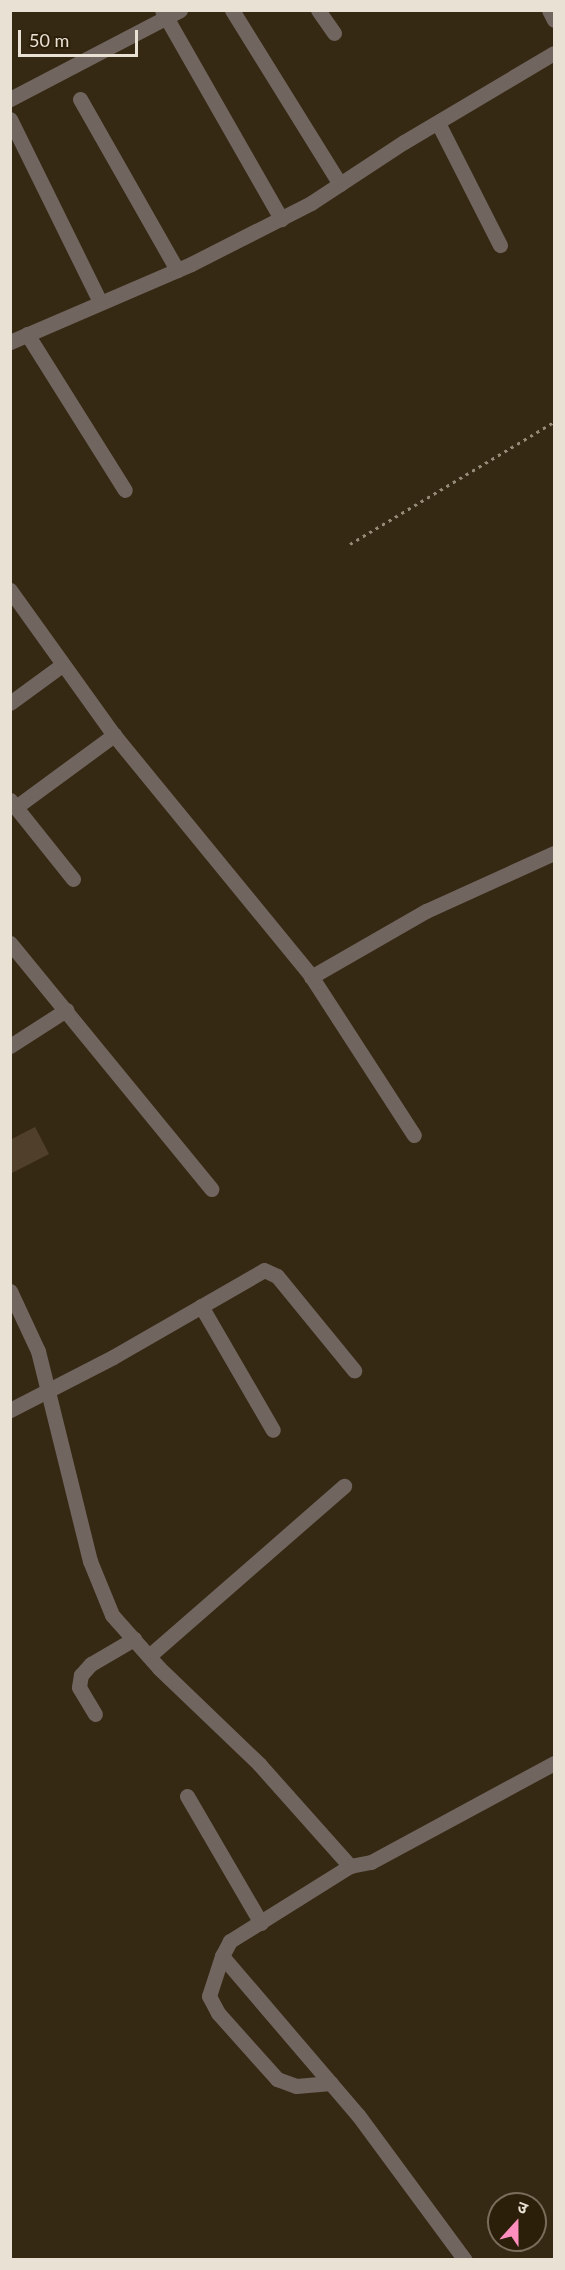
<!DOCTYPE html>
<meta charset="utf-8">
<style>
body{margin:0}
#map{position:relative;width:565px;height:2270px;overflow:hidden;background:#362913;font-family:Lato,"Noto Sans Devanagari",sans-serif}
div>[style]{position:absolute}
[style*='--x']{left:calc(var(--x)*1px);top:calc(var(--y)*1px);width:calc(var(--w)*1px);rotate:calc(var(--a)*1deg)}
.building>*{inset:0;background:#50402b}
.path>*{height:3px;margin-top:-1.5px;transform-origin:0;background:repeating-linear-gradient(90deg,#958b79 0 3px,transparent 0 7.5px)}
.minor>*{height:15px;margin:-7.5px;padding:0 7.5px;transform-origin:7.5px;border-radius:7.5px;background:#716560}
span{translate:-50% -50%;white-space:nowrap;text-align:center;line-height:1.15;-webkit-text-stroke:6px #2c1f09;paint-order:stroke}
.frame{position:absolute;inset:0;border:12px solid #e9e1d4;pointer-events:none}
.north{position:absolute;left:487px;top:2192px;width:60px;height:60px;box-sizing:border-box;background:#2c1f09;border:2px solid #786d5a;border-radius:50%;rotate:21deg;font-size:16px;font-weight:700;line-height:24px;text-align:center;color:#e9e1d4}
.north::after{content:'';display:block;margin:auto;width:21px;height:27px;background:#fe8ebd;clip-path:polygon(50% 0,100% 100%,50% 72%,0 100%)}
.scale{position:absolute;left:18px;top:30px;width:120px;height:27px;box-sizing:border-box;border:3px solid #e9e1d4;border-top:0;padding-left:8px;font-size:18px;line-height:21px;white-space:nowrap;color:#e9e1d4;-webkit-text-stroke:4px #2c1f09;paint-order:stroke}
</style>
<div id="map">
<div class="building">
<i style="clip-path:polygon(35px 1127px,49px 1154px,10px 1174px,10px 1140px)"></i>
</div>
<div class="path">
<i style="--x:350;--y:544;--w:238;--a:-30.9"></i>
</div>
<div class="minor">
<i style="--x:162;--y:10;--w:241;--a:60.3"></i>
<i style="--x:232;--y:10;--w:205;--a:58.2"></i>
<i style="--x:318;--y:10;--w:28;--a:55"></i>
<i style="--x:549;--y:10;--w:11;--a:63"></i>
<i style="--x:10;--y:99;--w:192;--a:-27.6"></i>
<i style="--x:80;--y:99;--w:197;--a:60.4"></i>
<i style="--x:10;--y:119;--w:204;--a:63.8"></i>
<i style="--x:438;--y:123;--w:137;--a:63.1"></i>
<i style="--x:27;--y:334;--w:184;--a:57.9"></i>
<i style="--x:10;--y:342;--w:197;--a:-23.3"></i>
<i style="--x:191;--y:264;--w:135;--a:-26.9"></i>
<i style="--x:311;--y:203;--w:111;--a:-33.3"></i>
<i style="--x:404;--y:142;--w:174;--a:-30.7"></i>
<i style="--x:10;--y:590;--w:178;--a:54.4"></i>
<i style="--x:114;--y:735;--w:308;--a:50.7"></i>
<i style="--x:309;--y:973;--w:193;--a:57.1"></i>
<i style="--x:10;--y:703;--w:64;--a:-36.2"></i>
<i style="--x:10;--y:800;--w:101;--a:51.4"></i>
<i style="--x:16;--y:807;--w:122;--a:-36.3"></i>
<i style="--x:10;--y:943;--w:318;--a:50.7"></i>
<i style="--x:311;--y:977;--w:133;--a:-29.9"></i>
<i style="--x:426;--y:911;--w:141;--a:-24.4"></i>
<i style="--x:10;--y:1046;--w:67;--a:-32.7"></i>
<i style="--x:10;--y:1291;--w:66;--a:65"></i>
<i style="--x:38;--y:1351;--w:216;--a:76.1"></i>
<i style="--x:90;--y:1561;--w:58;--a:67.8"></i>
<i style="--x:112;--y:1615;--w:71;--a:48.4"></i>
<i style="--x:159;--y:1668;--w:139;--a:43.8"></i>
<i style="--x:259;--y:1764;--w:137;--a:48.3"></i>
<i style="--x:350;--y:1866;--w:21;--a:-11"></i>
<i style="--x:371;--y:1862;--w:208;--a:-28.4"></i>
<i style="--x:201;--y:1306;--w:143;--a:59.9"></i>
<i style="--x:10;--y:1410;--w:116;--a:-27.2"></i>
<i style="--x:113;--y:1357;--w:174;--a:-29.9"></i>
<i style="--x:264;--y:1270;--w:14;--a:25"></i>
<i style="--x:277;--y:1276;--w:122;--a:50.7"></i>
<i style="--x:149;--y:1656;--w:259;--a:-41.1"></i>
<i style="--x:95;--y:1714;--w:31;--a:-121"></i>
<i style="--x:79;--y:1687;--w:12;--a:-81"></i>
<i style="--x:81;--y:1675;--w:15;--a:-48"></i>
<i style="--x:91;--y:1664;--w:50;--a:-30.2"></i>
<i style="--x:187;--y:1796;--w:147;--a:59.8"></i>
<i style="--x:350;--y:1866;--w:142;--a:148"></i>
<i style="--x:230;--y:1941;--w:17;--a:118"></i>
<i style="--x:222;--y:1956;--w:209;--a:49.5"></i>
<i style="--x:358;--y:2115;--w:180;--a:53.6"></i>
<i style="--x:222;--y:1956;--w:42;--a:108"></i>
<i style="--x:209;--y:1996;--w:19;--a:62"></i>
<i style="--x:218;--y:2013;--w:89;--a:48.2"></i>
<i style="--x:277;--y:2079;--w:20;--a:20"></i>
<i style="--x:296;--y:2086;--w:35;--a:-5"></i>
</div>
<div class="frame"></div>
<div class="north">उ</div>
<div class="scale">50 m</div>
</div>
